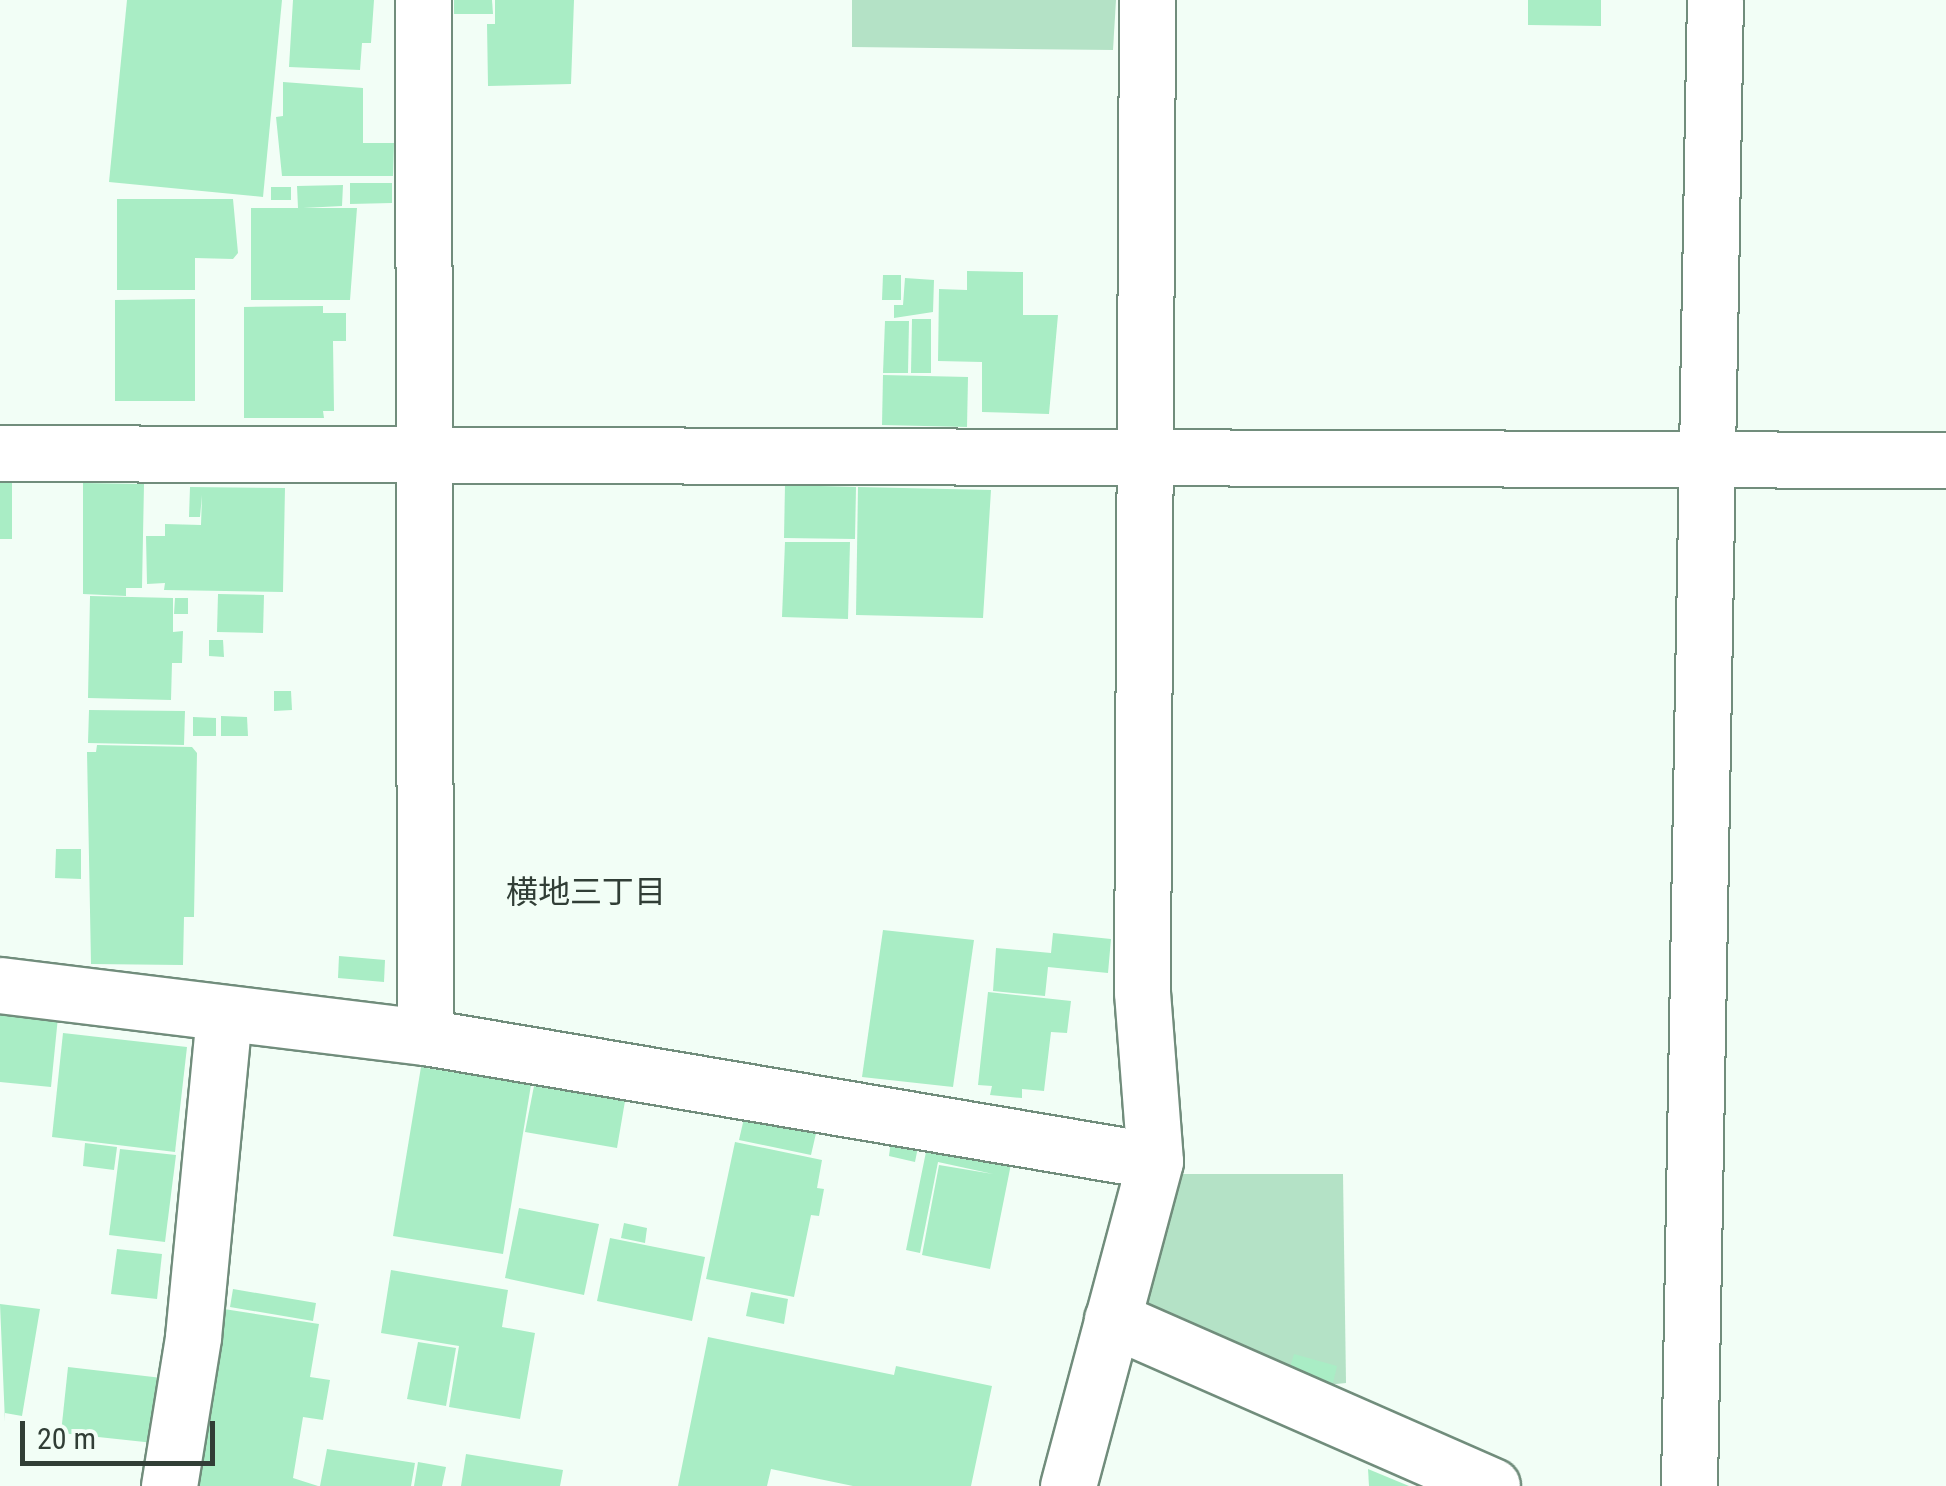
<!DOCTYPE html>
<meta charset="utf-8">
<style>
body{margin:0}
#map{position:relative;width:1946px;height:1486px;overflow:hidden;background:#f2fef6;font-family:"Roboto Condensed","Noto Sans JP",sans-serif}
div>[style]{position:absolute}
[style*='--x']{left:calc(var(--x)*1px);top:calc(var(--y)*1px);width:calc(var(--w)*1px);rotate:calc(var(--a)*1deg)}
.green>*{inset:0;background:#b4e2c6}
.building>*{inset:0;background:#a9edc5}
.roads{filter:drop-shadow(2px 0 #718d7c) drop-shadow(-2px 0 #718d7c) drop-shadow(0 2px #718d7c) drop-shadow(0 -2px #718d7c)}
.street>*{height:55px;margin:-27.5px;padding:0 27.5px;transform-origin:27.5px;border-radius:27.5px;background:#fff}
.secondary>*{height:55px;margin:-27.5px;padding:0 27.5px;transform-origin:27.5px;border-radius:27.5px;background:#fff}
span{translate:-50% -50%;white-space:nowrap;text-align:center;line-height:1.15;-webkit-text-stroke:8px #f2fef6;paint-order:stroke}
.neighbourhood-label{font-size:32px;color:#313e36}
.scale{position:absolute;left:20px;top:1421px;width:195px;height:45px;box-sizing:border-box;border:5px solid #313e36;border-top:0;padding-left:12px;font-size:30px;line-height:35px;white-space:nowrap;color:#313e36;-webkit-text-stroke:8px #f2fef6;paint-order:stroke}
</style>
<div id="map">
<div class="green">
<i style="clip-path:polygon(852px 0,1116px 0,1113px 50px,852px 47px)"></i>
<i style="clip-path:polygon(1179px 1174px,1343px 1174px,1346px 1383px,1306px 1387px,1144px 1311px)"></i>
</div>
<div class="building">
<i style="clip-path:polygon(127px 0,282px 0,263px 197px,109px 182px)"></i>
<i style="clip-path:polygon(293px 0,374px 0,371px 43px,362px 43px,360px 70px,289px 67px)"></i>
<i style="clip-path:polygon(454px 0,492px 0,493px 14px,454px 14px)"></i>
<i style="clip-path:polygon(495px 0,574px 0,571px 84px,488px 86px,487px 24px,495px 24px)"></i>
<i style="clip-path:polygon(1528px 0,1601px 0,1601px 26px,1528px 25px)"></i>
<i style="clip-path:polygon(283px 82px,363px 88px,363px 143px,394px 143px,393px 176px,282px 176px,276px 117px,283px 116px)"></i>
<i style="clip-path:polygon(350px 183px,392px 183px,392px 203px,350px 204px)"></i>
<i style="clip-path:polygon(343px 185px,342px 206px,303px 208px,357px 208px,350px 300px,251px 300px,251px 208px,298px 208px,297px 186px)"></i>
<i style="clip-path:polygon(271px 187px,291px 187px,291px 200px,271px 200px)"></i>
<i style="clip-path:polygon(117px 199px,233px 199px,238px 253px,233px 259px,195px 258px,195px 290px,117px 290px)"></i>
<i style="clip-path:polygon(967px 271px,1023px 272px,1023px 315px,1058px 315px,1049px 414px,982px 412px,982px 362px,938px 361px,939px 289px,967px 290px)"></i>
<i style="clip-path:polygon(883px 275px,901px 275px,901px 300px,882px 300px)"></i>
<i style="clip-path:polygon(905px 278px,934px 280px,933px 312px,894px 318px,894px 305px,903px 305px)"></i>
<i style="clip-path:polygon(195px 299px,195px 401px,115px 401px,115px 300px)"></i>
<i style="clip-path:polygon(323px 306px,323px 313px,346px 313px,346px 341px,333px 341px,334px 411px,323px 411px,324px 418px,244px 418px,244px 307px)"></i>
<i style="clip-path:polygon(912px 319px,931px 319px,931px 373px,911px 373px)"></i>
<i style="clip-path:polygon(885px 321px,909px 321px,908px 373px,883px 373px)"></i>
<i style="clip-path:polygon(883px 375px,968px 377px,967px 427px,882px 425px)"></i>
<i style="clip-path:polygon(0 481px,12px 481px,12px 539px,0 539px)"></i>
<i style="clip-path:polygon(83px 483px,144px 484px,142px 588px,126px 588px,126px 596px,83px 594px)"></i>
<i style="clip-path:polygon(785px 485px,856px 487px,855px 539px,784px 538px)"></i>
<i style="clip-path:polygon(190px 487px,285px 488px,283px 592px,164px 590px,165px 583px,147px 584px,146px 536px,165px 536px,165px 524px,201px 525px,202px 495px,200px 517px,189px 517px)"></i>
<i style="clip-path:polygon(858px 487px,991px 490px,983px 618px,856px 615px)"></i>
<i style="clip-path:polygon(785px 542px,850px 542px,848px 619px,782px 617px)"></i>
<i style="clip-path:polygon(218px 594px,264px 595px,263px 633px,217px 632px)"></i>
<i style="clip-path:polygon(90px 596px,173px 598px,173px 632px,183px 631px,182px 663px,172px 663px,171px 700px,88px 698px)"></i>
<i style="clip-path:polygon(175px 598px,188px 598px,188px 614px,174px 614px)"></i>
<i style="clip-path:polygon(209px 640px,223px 640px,224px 657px,209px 656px)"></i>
<i style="clip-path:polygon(274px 691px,291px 691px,292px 710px,274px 711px)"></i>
<i style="clip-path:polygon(89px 710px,185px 711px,184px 745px,88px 743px)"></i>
<i style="clip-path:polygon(221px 716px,247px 717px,248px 736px,221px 736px)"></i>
<i style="clip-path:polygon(193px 717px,216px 718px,216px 736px,193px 736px)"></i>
<i style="clip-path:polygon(97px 745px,192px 747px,197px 753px,194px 917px,184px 917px,183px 965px,91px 964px,87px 752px,96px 752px)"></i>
<i style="clip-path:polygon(56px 849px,81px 849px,81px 879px,55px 878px)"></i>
<i style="clip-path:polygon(883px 930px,974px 940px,953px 1087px,862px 1077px)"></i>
<i style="clip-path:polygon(1053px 933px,1111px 939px,1108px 973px,1048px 967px,1045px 996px,993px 991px,996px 948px,1051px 953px)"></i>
<i style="clip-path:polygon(339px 956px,385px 960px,384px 982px,338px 978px)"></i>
<i style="clip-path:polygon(988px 992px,1071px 1001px,1067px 1033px,1051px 1032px,1044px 1091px,1022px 1089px,1022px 1098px,990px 1095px,992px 1086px,978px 1085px)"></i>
<i style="clip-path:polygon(0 1010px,58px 1017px,51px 1087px,0 1082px)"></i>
<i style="clip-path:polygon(63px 1033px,187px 1047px,175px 1152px,52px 1137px)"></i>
<i style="clip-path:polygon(421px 1067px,531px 1085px,503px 1254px,393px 1236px)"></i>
<i style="clip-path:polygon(534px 1086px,625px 1101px,617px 1148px,525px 1132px)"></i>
<i style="clip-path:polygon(745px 1114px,817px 1129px,811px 1155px,739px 1140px)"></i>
<i style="clip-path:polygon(891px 1141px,918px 1147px,915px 1162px,889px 1156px)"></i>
<i style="clip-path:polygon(735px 1142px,822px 1160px,817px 1188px,824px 1189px,819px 1216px,811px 1215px,794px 1297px,706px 1279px)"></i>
<i style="clip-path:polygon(85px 1143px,117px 1147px,114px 1170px,83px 1166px)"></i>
<i style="clip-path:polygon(927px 1147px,1011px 1164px,990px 1269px,922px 1255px,939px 1165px,993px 1174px,938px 1162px,920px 1253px,906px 1250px)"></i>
<i style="clip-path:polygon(120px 1149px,176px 1155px,165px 1242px,109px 1235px)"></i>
<i style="clip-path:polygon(519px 1208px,599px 1224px,584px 1295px,505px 1278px)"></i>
<i style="clip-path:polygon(624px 1223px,647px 1228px,645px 1243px,621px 1238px)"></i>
<i style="clip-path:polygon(610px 1238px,705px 1257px,692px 1321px,597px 1301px)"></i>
<i style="clip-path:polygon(117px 1249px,162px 1254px,157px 1299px,111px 1294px)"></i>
<i style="clip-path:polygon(391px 1270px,508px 1290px,502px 1327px,535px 1333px,520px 1419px,449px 1407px,459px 1346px,381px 1333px)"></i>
<i style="clip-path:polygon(233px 1289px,316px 1303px,313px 1321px,230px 1307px)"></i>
<i style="clip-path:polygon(751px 1292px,788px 1299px,784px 1324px,746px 1316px)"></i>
<i style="clip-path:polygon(0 1304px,40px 1309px,22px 1416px,5px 1413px,5px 1422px)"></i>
<i style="clip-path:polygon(224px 1309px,319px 1324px,310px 1377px,330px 1380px,323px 1420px,303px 1417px,293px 1478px,318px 1486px,194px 1486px)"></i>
<i style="clip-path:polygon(708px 1337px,894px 1375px,896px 1366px,992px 1386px,971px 1486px,853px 1486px,771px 1469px,767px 1486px,678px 1486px)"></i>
<i style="clip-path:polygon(418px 1342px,456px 1348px,446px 1406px,407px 1399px)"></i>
<i style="clip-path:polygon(1294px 1354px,1337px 1366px,1333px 1383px,1289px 1371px)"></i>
<i style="clip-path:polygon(68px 1367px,162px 1378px,154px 1443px,61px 1433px)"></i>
<i style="clip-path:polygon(327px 1449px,415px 1463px,411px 1486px,320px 1486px)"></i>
<i style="clip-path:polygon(466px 1454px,563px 1470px,560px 1486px,461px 1486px)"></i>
<i style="clip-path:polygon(418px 1462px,446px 1467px,442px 1486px,414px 1486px)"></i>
<i style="clip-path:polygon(1368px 1469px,1409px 1486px,1369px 1486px)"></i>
</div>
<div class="roads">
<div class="street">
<i style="--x:423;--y:0;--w:1037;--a:89.89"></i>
<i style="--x:0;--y:453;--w:1946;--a:0.21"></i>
<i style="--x:0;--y:985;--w:428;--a:7"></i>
<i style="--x:425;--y:1037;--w:740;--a:9.64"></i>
<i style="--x:1112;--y:1319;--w:415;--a:23.7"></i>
<i style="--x:169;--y:1486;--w:151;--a:-80.8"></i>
<i style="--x:193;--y:1337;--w:325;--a:-84.5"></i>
<i style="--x:1068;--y:1486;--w:336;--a:-75"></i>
<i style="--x:1155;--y:1161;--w:169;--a:-94.4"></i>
<i style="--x:1142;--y:992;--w:992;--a:-89.71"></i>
</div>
<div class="secondary">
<i style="--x:1689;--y:1486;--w:1486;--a:-89"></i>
</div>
</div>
<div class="neighbourhood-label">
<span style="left:586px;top:892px">横地三丁目</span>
</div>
<div class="scale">20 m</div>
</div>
